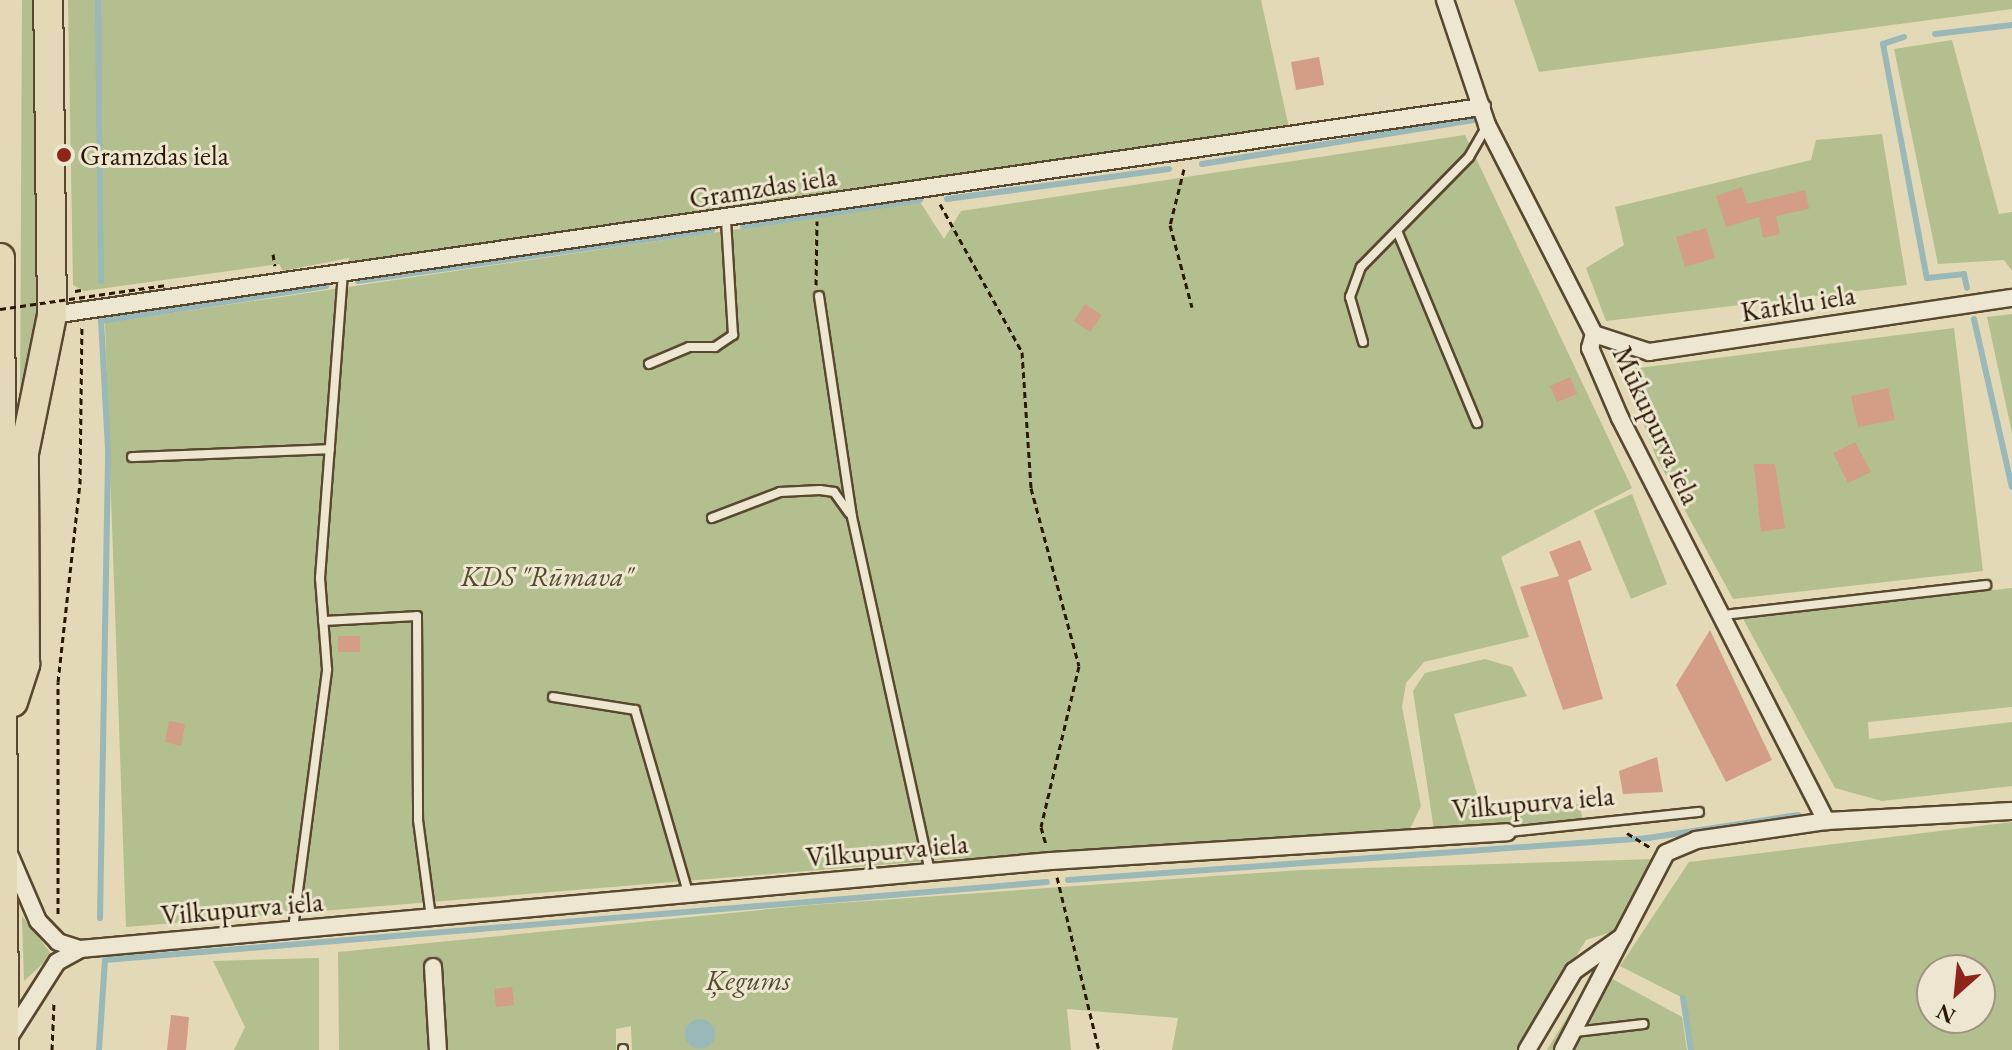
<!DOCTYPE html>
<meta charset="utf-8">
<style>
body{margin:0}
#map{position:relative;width:2012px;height:1050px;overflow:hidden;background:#e3d9b6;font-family:"EB Garamond",serif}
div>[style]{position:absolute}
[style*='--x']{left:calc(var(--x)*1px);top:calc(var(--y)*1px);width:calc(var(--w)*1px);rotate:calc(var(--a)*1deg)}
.green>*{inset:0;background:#b3bf8e}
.water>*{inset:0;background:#99b8b7}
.round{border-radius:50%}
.stream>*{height:6px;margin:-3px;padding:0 3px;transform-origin:3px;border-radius:3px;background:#99b8b7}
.building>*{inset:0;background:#d39d87}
.path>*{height:3px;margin-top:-1.5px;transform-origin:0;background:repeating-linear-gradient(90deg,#2b1803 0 6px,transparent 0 10px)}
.roads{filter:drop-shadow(2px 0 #594830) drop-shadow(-2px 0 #594830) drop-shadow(0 2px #594830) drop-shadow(0 -2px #594830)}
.lane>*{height:8px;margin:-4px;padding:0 4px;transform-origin:4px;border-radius:4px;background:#ede6d0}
.street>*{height:16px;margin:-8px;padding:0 8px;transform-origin:8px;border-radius:8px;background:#ede6d0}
.highway>*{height:28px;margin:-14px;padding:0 14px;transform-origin:14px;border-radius:14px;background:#e3d9b6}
.path-bridge>*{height:3px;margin-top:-1.5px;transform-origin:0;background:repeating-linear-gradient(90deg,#2b1803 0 6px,transparent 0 10px)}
.dots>*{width:22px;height:22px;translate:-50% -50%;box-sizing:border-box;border:4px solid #ede6d0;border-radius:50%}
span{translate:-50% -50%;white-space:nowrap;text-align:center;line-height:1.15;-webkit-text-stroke:6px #ede6d0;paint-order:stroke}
.poi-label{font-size:28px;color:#2b1803}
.left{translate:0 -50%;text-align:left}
.street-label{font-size:28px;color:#2b1803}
.park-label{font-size:28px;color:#544a2d;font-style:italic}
.north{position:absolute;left:1916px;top:954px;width:80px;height:80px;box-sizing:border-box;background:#ede6d0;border:2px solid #9f947e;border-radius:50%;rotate:207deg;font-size:22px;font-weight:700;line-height:32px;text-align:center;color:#2b1803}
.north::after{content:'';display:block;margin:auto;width:28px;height:36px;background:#8f2418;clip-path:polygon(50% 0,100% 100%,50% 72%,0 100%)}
</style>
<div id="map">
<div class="green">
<i style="clip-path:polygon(22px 0,40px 0,41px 328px,20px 412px)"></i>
<i style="clip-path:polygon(68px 0,1261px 0,1289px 128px,348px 265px,349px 258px,283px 271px,279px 264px,84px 291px,73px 285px)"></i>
<i style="clip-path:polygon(1514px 0,2012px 0,2012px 9px,1539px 72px)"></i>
<i style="clip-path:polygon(1952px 40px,1999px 214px,2012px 212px,2012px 271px,2004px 260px,1938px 264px,1894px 49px)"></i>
<i style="clip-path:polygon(1882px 134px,1907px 285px,1606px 321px,1586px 268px,1624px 245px,1615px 207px,1811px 160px,1816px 140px)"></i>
<i style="clip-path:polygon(1465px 135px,1632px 488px,1501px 557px,1529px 637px,1424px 662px,1406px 683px,1402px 707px,1421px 806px,1409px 831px,953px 859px,126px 927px,105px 323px,920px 202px,944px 239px,961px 211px)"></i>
<i style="clip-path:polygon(2012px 314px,2012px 433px,1987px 317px)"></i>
<i style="clip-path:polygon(1954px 328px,1983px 571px,1733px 599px,1656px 457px,1623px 370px)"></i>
<i style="clip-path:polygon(1632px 494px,1667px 584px,1631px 599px,1594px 511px)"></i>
<i style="clip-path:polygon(2012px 588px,2012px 707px,1868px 722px,1869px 739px,2012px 722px,2012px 786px,1882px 801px,1835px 788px,1742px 617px)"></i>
<i style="clip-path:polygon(1485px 659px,1512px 667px,1527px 696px,1454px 714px,1483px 815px,1579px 804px,1583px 820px,1434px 830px,1413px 691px,1425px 673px)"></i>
<i style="clip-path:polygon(evenodd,2012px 822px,2012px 1050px,1691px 1050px,1683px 998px,1620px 966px,1689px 862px,2012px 822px,1980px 970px,1980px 1018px,1932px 1018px,1932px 970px,1980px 970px)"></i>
<i style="clip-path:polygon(1656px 859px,1618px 930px,1586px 940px,1518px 1050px,1172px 1050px,1178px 1018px,1067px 1009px,1071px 1050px,632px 1050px,631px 1026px,616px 1029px,616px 1050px,339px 1050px,338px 952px,811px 905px,1301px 870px)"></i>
<i style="clip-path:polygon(22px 916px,52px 955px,24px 981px)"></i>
<i style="clip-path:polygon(319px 958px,319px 1050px,234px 1050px,245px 1027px,213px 961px)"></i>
<i style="clip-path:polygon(1596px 970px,1682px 1017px,1687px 1050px,1547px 1050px)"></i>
</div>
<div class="water">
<i class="round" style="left:685px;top:1019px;width:30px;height:30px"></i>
</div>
<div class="stream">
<i style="--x:98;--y:0;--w:281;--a:89.4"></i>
<i style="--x:1935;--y:34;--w:78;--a:-6.7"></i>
<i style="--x:1904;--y:37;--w:22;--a:162"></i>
<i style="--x:1883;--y:44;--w:238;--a:79.4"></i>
<i style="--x:1927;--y:278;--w:37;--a:-6"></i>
<i style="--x:1964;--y:274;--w:14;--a:78"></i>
<i style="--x:1202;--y:164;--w:275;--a:-9.2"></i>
<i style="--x:947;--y:199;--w:224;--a:-7.7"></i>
<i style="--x:743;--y:226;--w:179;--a:-8.4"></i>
<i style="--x:358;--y:281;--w:358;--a:-8.2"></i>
<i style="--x:1974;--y:319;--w:172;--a:77.3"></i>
<i style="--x:1068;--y:880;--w:582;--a:-4.14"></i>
<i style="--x:1648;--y:838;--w:152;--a:-8.7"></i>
<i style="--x:100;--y:918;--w:469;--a:-89"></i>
<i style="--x:108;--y:449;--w:128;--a:-93.1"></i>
<i style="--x:101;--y:321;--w:228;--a:-8.8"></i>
<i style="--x:1683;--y:998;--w:53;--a:81.3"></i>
<i style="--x:99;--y:1050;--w:90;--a:-86.2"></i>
<i style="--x:105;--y:960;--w:945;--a:-4.73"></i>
</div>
<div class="building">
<i style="clip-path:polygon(1319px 57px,1324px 85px,1296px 90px,1291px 62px)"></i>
<i style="clip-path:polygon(1742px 187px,1747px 204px,1805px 190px,1809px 209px,1776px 216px,1780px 234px,1763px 238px,1759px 217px,1726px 227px,1716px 196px)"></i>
<i style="clip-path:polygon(1706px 228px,1715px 258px,1685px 267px,1676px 237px)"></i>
<i style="clip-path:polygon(1085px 304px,1102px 315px,1090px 332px,1074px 321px)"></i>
<i style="clip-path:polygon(1570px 377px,1577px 394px,1557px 402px,1550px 386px)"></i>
<i style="clip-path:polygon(1888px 388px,1895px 420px,1858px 427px,1851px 396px)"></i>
<i style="clip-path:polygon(1855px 442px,1871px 472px,1848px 483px,1833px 453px)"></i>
<i style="clip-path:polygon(1754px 464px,1775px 464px,1785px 528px,1761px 532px)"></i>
<i style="clip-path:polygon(1580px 540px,1592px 570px,1568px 580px,1603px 699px,1563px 710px,1520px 587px,1559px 576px,1549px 552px)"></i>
<i style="clip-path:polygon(1710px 630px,1772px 760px,1726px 782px,1676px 685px)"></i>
<i style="clip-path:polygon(338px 636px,360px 636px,360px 652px,338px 652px)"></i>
<i style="clip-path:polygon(169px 721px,185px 724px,181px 746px,165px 742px)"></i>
<i style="clip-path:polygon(1657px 757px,1663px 792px,1623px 794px,1619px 771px)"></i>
<i style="clip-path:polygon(512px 987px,514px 1005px,496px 1007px,494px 989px)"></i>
<i style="clip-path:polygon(171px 1015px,189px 1017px,186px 1050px,167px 1050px)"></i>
</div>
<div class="path">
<i style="--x:1184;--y:169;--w:58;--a:104"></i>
<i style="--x:1170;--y:225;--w:85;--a:75"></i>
<i style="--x:940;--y:204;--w:169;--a:61"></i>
<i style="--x:1022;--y:352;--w:136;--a:86.2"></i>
<i style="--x:1031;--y:488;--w:184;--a:74.9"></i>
<i style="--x:1079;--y:666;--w:165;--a:103.3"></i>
<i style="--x:1041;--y:827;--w:18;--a:74"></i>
<i style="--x:273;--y:254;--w:12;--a:81"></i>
<i style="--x:816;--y:285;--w:64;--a:-89.1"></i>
<i style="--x:1627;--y:833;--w:28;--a:32"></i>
<i style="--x:1057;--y:877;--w:178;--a:76.4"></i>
<i style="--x:58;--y:914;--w:232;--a:-90"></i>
<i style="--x:58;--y:682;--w:199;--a:-83.7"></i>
<i style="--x:80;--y:484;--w:157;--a:-89.3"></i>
<i style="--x:52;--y:1050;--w:48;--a:-87.6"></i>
</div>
<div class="roads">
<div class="lane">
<i style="--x:1398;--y:233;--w:206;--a:67.4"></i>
<i style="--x:819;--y:296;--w:223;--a:81.5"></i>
<i style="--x:852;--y:517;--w:362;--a:77.6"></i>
<i style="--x:1363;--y:342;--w:47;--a:-106.1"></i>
<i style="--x:1350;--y:297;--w:32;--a:-70"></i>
<i style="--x:1361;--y:267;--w:154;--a:-45.5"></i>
<i style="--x:1469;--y:157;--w:36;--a:-60"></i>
<i style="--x:649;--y:364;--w:43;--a:-23"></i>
<i style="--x:689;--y:347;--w:26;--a:0"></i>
<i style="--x:715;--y:347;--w:22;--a:-34"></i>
<i style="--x:733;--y:335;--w:116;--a:-93.5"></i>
<i style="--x:132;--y:457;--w:198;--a:-2.3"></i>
<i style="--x:712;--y:518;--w:73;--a:-20.9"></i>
<i style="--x:780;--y:492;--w:40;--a:-2.9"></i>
<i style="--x:820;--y:490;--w:14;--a:8"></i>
<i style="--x:834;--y:492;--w:26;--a:54"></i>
<i style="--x:1723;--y:615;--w:265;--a:-6.5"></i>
<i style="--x:323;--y:621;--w:94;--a:-3"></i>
<i style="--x:417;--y:616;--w:204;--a:89.7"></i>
<i style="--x:418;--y:820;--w:98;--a:82.4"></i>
<i style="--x:553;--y:697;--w:83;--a:9"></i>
<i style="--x:635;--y:710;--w:191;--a:73.8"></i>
<i style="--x:1508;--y:832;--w:192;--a:-6"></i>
<i style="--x:293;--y:929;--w:262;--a:-82.5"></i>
<i style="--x:327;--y:669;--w:91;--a:-94.4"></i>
<i style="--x:320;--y:578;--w:306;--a:-85.7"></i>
<i style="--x:1575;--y:1032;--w:69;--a:-6.6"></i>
<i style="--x:623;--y:1049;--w:1;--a:90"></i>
</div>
<div class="street">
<i style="--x:1445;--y:0;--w:132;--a:71.4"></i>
<i style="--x:1487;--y:125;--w:235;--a:62.9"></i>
<i style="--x:1594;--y:334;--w:15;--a:106"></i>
<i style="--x:1590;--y:348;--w:76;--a:66.8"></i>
<i style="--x:1620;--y:418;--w:453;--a:62.9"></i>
<i style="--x:52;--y:315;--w:1445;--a:-8.28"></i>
<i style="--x:1594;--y:334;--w:58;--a:18.1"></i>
<i style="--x:1649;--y:352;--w:367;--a:-8.5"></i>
<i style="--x:10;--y:856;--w:71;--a:66.7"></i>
<i style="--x:38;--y:921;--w:29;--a:46"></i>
<i style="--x:58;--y:942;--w:23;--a:18"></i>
<i style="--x:80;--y:949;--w:975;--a:-5.18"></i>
<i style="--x:1051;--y:861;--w:457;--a:-3.6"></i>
<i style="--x:433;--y:967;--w:83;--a:86.6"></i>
<i style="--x:8;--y:1039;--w:91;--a:-57.5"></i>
<i style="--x:57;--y:962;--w:26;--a:-29"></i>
<i style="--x:1527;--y:1050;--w:92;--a:-59.3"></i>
<i style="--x:1574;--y:971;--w:60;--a:-35.5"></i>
<i style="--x:1563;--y:1050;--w:222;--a:-62.4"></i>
<i style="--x:1666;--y:853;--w:33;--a:-23"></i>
<i style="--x:1696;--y:840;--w:131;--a:-8.3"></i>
<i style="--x:1826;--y:821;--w:186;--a:-3.1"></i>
</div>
<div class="highway">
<i style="--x:0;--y:258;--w:792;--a:89.71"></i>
<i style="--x:13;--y:702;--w:40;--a:-72"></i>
<i style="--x:25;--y:664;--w:211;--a:-90.3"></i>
<i style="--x:24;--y:453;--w:141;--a:-78.5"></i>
<i style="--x:52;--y:315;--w:315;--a:-90.7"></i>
</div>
</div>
<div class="path-bridge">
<i style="--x:75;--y:291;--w:6;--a:-9"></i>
<i style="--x:0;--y:309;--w:168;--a:-8.2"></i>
</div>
<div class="dots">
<i style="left:64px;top:155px;background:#8f2418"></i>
</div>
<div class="poi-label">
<span class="left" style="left:80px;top:155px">Gramzdas iela</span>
</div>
<div class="street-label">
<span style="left:763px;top:187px;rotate:-9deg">Gramzdas iela</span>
<span style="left:1798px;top:303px;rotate:-9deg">Kārklu iela</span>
<span style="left:1657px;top:425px;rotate:65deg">Mūkupurva iela</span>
<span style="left:1533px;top:802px;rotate:-5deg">Vilkupurva iela</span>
<span style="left:887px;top:850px;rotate:-5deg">Vilkupurva iela</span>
<span style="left:242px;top:908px;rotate:-5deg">Vilkupurva iela</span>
</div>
<div class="park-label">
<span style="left:547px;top:576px">KDS "Rūmava"</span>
<span style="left:748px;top:980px">Ķegums</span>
</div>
<div class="north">N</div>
</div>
